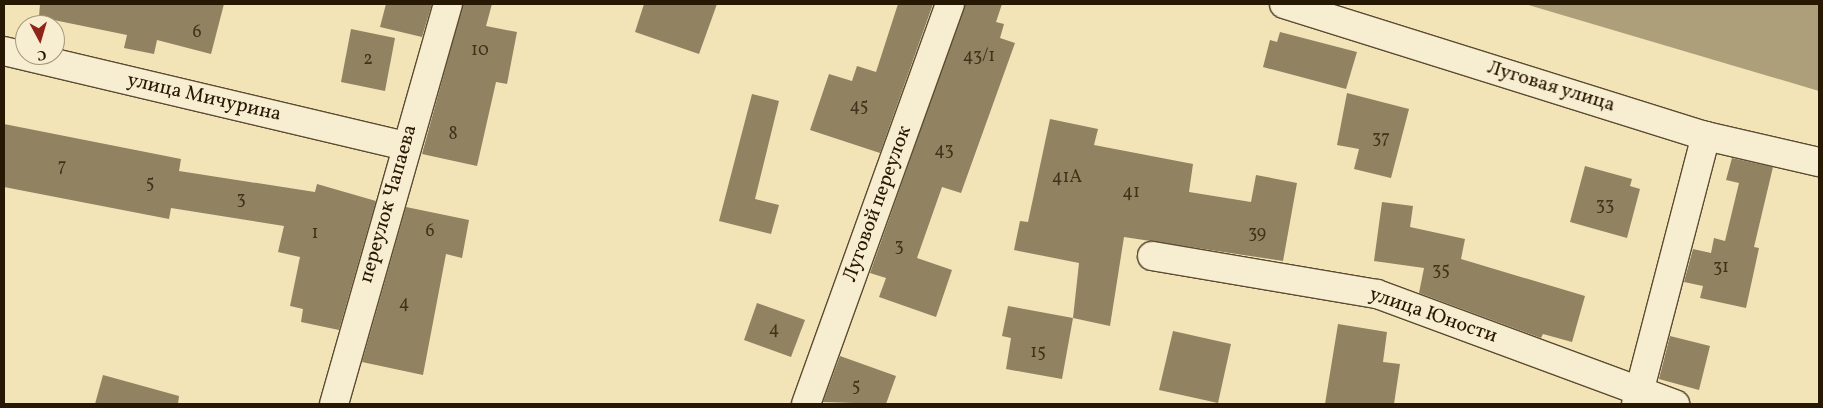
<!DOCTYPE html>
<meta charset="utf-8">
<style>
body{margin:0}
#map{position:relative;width:1823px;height:408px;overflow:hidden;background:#f2e4b7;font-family:Vollkorn,serif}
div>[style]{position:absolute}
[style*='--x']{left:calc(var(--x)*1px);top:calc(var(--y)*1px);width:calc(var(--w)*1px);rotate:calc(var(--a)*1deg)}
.water>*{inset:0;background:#ad9f7a}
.building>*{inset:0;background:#918261}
.roads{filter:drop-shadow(1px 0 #5a4b31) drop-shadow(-1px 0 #5a4b31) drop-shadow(0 1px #5a4b31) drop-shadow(0 -1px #5a4b31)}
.minor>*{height:28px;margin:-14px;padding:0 14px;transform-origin:14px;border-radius:14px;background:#f7edd0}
span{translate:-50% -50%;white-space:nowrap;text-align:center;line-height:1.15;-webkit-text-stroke:4px #f7edd0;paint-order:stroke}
.number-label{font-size:18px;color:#42321b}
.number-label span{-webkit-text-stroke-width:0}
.street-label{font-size:20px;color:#271804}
.frame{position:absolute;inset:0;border:5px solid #271804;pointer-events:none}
.north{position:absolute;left:15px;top:15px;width:50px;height:50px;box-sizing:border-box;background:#f7edd0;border:1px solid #a4987e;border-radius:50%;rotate:174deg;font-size:14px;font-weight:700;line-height:20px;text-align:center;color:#271804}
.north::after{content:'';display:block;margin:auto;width:18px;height:22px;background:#8f2418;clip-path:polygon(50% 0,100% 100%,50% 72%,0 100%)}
</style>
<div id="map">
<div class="water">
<i style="clip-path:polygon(1525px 4px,1819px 4px,1819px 91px)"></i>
</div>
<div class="building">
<i style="clip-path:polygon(40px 4px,224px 4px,211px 54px,157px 40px,154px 54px,124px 48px,127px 35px,39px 17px)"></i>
<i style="clip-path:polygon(386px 4px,432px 4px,422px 37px,380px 27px)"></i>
<i style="clip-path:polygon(463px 4px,492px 4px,486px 26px,517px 32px,507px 84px,496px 82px,477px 166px,422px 154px)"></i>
<i style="clip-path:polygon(644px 4px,717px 4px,699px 54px,635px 32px)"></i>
<i style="clip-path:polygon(898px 4px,933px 4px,880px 153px,810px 130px,829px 74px,852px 81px,857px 66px,876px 72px)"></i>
<i style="clip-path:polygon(965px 4px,1002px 4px,996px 22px,1004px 24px,1000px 38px,1015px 43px,961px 193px,942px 187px,917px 258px,952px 270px,936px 317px,879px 297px,886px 278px,870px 273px)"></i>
<i style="clip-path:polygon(351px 29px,395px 38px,385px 91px,341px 82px)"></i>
<i style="clip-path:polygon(1280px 32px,1357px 52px,1346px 89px,1263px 67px,1270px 40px,1277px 42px)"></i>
<i style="clip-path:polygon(1347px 93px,1409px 109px,1391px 178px,1354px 169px,1359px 149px,1337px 145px)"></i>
<i style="clip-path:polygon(752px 94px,779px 101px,755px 199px,779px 205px,771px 234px,719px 221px)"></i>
<i style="clip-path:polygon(1050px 119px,1098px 129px,1094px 145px,1193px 164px,1189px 192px,1251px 202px,1256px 175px,1297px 183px,1283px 261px,1124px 237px,1110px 326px,1073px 318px,1079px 263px,1014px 250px,1020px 221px,1028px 222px)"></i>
<i style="clip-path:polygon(4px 124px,181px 159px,179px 171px,315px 192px,317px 184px,376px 201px,339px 330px,301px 322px,303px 309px,290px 306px,300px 257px,278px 252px,284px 226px,171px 208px,169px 219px,4px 187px)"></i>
<i style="clip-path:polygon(1732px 158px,1773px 167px,1754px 247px,1759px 248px,1746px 308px,1700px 298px,1703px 286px,1684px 282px,1693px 249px,1711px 253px,1714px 238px,1725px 241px,1739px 183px,1726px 180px)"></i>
<i style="clip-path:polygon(1585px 166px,1632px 179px,1630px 186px,1640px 189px,1627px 238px,1570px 222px)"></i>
<i style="clip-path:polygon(1382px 202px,1413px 206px,1410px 227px,1465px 239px,1461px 259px,1585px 296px,1572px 342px,1543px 334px,1541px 338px,1419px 293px,1424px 268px,1374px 261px)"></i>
<i style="clip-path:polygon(406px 207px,469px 220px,462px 258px,446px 254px,423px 375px,362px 362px)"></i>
<i style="clip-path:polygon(757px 303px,805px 320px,791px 357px,744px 340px)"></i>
<i style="clip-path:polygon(1008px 306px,1073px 318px,1062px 379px,1006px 369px,1011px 338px,1002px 336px)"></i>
<i style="clip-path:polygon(1338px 324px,1387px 332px,1383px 362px,1400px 364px,1394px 404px,1325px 404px)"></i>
<i style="clip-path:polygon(1173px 331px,1231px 344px,1218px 403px,1159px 390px)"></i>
<i style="clip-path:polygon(1670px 336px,1710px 346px,1699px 390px,1659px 379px)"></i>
<i style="clip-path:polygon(840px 356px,896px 376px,886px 404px,823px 402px)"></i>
<i style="clip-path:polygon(103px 375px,179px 396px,178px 404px,95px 404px)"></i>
</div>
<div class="roads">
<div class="minor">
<i style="--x:1284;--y:4;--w:442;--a:17.4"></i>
<i style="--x:1706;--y:136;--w:116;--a:13"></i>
<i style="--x:4;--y:51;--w:412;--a:13.3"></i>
<i style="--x:1152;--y:256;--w:228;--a:9.6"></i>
<i style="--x:1377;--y:294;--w:318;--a:20.3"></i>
<i style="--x:334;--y:404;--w:416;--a:-74.1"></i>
<i style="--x:806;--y:404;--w:425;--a:-70.2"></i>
<i style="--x:1636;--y:404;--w:277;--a:-75.4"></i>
</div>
</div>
<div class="number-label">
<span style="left:197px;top:33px">6</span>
<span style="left:480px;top:51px">10</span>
<span style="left:979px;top:57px">43/1</span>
<span style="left:368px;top:60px">2</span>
<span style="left:859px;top:107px">45</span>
<span style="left:453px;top:135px">8</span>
<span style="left:1381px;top:139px">37</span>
<span style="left:944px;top:151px">43</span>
<span style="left:62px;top:167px">7</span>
<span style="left:1067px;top:178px">41А</span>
<span style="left:150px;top:184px">5</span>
<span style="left:1131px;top:193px">41</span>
<span style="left:241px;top:200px">3</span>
<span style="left:1605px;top:206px">33</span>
<span style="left:430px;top:232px">6</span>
<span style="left:315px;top:234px">1</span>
<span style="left:1257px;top:234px">39</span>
<span style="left:899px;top:247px">3</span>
<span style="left:1721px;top:268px">31</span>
<span style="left:1441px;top:271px">35</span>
<span style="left:404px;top:304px">4</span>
<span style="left:774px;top:330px">4</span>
<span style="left:1038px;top:353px">15</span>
<span style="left:856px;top:387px">5</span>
</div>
<div class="street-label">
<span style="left:1551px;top:87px;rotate:17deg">Луговая улица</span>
<span style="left:204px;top:98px;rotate:13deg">улица Мичурина</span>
<span style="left:389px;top:204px;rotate:-74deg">переулок Чапаева</span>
<span style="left:878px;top:204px;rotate:-70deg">Луговой переулок</span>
<span style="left:1433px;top:316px;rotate:19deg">улица Юности</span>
</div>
<div class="frame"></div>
<div class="north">С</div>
</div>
